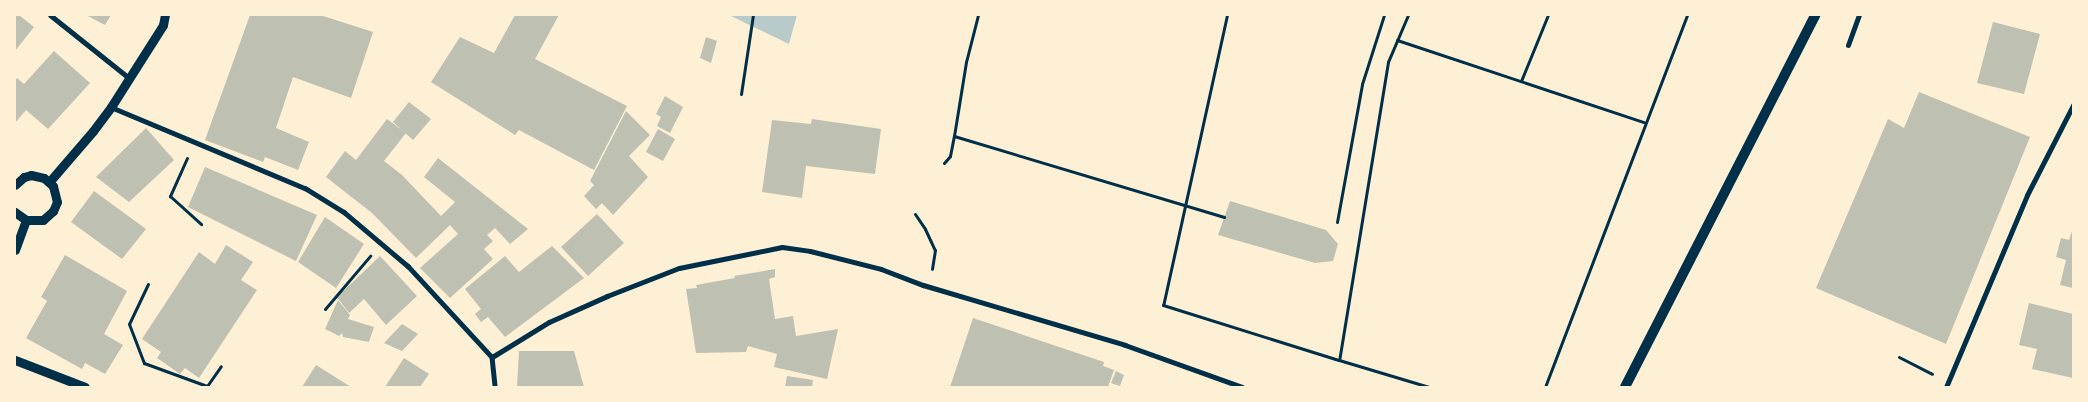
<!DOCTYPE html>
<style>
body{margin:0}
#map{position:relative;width:2088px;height:402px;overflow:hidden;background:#fdf0d5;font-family:"Source Serif 4",serif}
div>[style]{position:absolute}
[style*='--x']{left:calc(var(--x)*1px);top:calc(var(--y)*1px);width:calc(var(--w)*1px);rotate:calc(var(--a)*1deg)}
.green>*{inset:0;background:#b9caca}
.building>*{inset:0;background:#bec0b2}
.path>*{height:3px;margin:-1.5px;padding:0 1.5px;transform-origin:1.5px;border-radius:1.5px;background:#003049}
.pedestrian>*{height:4.5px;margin:-2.25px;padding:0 2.25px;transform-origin:2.25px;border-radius:2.25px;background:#003049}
.minor>*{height:5px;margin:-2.5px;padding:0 2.5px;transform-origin:2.5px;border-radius:2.5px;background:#003049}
.tertiary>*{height:9px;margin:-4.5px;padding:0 4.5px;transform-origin:4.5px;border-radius:4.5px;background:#003049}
.secondary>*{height:10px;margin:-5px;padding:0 5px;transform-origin:5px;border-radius:5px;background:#003049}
span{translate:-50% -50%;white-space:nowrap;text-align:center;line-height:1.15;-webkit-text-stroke:4px #fdf0d5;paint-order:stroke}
.frame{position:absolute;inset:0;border:16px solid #fdf0d5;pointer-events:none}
</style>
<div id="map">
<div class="green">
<i style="clip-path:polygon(729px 15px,797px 15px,789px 44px)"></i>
</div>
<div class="building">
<i style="clip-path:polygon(15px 15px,19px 15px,34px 27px,15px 51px)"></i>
<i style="clip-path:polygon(86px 15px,111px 15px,105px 25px)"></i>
<i style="clip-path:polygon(250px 15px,320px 15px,373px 32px,351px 98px,293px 77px,276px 128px,309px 142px,298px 170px,265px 157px,263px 162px,205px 140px)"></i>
<i style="clip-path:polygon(515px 15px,559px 15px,535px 59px,627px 106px,594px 170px,519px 130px,515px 135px,431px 82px,460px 37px,494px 53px)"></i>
<i style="clip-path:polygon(1993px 22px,2040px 34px,2024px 94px,1977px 83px)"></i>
<i style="clip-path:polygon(706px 37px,717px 41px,711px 63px,700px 58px)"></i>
<i style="clip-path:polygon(54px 51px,90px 83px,48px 129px,26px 110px,15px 123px,15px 81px,17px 78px,24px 84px)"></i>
<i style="clip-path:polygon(1919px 92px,2030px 137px,1946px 344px,1816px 288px,1888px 119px,1904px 128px)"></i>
<i style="clip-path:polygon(665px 96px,683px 107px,670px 133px,657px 126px,661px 117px,656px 114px)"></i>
<i style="clip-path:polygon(409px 102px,431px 119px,413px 140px,393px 122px)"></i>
<i style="clip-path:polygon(626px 111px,650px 135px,629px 156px,648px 177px,613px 215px,602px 203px,596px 209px,584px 196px,594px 185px,590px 181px)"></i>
<i style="clip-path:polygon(387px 119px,406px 133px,384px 161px,402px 175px,441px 216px,455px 202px,424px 177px,438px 158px,528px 229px,510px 244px,495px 228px,487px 235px,493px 241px,484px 249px,493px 259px,450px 298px,420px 268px,458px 234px,450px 225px,416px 258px,372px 213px,326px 177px,345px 151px,356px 160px)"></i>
<i style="clip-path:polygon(812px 119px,881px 129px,875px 174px,806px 166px,802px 198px,762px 192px,772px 120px,811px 124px)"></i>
<i style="clip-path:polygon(146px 128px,174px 160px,129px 202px,96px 177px)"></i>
<i style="clip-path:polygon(658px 129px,675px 139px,663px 161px,646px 152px)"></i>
<i style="clip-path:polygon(205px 167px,317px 215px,296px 261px,188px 207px)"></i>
<i style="clip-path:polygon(94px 191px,146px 229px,122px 259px,71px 222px)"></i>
<i style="clip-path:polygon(1230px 201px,1326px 230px,1338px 244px,1333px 261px,1315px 263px,1218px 235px)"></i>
<i style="clip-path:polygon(597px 214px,624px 243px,588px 276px,561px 247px)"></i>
<i style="clip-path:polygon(325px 217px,364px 244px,336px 288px,298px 262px)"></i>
<i style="clip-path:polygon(2073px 228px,2073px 288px,2060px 285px,2066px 260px,2056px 257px,2061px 238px,2069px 240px)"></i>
<i style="clip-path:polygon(226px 245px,253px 262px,241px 280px,257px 290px,199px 378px,185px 368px,180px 374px,157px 358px,161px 352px,142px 339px,199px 252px,215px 264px)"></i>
<i style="clip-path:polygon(552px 246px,584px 278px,505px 337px,488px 317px,481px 322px,475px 314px,481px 309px,465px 289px,505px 256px,519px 272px)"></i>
<i style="clip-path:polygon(65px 255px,127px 291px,104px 334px,123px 345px,105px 374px,85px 363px,82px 369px,26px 338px,47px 301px,41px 297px)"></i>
<i style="clip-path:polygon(380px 256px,417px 296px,386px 325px,364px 299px,349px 313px,337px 297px)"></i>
<i style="clip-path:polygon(775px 269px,775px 277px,769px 279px,775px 319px,793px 316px,796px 336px,838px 329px,827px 379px,774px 367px,777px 354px,748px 346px,746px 352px,696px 353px,686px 289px,697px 288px,696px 285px,735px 278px,734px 276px)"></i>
<i style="clip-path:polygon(338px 300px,350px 315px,348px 319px,374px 327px,369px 342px,343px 337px,342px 333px,339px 336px,325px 329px)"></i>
<i style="clip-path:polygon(2029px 303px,2073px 314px,2073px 378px,2032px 369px,2037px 349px,2019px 345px)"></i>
<i style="clip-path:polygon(973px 318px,1104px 362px,1103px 366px,1114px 370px,1108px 387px,950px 387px)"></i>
<i style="clip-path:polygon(402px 324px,418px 334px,402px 351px,384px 343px)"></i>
<i style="clip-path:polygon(519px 351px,574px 351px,584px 387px,517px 387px)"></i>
<i style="clip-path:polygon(404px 358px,429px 374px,420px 387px,385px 387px)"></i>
<i style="clip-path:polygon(316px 365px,351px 387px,302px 387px)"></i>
<i style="clip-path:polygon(1116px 371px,1124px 375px,1120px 386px,1111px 383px)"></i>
<i style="clip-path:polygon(787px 376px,813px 380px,812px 387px,785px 387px)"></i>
</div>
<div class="path">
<i style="--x:1227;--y:15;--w:297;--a:102.4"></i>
<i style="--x:1163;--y:305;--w:184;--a:17.4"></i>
<i style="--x:1408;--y:15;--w:51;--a:113.1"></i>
<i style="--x:1388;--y:62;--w:302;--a:99.3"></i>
<i style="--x:1339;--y:360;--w:94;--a:16.7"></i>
<i style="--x:1397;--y:40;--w:260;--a:18.4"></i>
<i style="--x:1521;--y:81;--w:71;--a:-67.8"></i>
<i style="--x:741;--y:94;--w:80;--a:-81.4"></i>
<i style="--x:954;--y:136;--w:282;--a:16.7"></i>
<i style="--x:187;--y:158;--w:42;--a:114.1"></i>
<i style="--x:170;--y:196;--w:42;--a:42.1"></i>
<i style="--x:944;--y:163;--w:9;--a:-49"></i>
<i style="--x:950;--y:156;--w:20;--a:-79"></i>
<i style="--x:954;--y:136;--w:75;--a:-80.8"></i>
<i style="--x:966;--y:62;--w:49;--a:-75.7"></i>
<i style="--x:915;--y:214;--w:18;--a:56"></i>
<i style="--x:925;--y:229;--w:23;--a:65"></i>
<i style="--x:935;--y:250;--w:19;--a:99"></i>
<i style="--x:1337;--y:222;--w:140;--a:-79.7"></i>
<i style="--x:1362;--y:84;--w:72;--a:-72.3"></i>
<i style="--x:148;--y:284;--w:44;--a:115.4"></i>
<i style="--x:129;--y:324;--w:42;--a:69"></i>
<i style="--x:144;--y:363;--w:67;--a:20.1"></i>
<i style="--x:207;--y:386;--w:24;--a:-55"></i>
<i style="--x:325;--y:309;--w:70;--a:-49.7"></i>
<i style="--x:1899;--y:357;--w:37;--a:27"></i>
<i style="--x:1545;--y:387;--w:398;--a:-69.1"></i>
</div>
<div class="pedestrian">
<i style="--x:111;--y:107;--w:210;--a:22.7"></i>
<i style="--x:305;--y:188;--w:46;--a:31.6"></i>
<i style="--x:344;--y:212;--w:84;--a:40.2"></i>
<i style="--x:408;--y:266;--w:124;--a:47.3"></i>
<i style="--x:492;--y:357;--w:30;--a:84"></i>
</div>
<div class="minor">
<i style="--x:50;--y:15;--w:101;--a:38.6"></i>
<i style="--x:1848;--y:45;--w:32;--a:-70"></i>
<i style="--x:492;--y:357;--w:67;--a:-31.6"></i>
<i style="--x:549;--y:322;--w:64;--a:-24.1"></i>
<i style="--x:607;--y:296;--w:77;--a:-21.3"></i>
<i style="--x:679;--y:268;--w:105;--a:-11.5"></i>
<i style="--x:782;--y:247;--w:28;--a:8"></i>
<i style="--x:810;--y:251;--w:73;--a:14.2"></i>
<i style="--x:881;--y:269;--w:45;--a:20.9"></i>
<i style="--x:923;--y:285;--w:211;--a:16.5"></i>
<i style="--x:1125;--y:345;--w:124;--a:19.7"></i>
<i style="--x:1946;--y:387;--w:208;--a:-67.1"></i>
<i style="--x:2027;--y:195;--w:101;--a:-62.9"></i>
</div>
<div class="tertiary">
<i style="--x:50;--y:181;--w:66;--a:-49.3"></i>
<i style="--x:93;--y:131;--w:30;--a:-53"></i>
<i style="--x:111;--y:107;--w:97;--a:-57.6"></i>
<i style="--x:163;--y:25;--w:10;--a:-79"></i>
<i style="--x:15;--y:185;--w:12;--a:-42"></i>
<i style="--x:24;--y:177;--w:7;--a:-16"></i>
<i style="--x:31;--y:175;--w:13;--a:13"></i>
<i style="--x:44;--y:178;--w:12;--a:42"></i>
<i style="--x:53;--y:186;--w:16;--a:76"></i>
<i style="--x:57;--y:202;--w:10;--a:114"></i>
<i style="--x:53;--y:211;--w:13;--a:138"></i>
<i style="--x:43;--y:220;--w:17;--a:180"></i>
<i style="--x:26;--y:220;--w:14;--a:-144"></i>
<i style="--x:15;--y:250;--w:32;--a:-70"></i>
<i style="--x:15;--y:360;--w:75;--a:21.1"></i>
</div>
<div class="secondary">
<i style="--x:1625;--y:387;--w:418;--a:-62.9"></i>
</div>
<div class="frame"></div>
</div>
